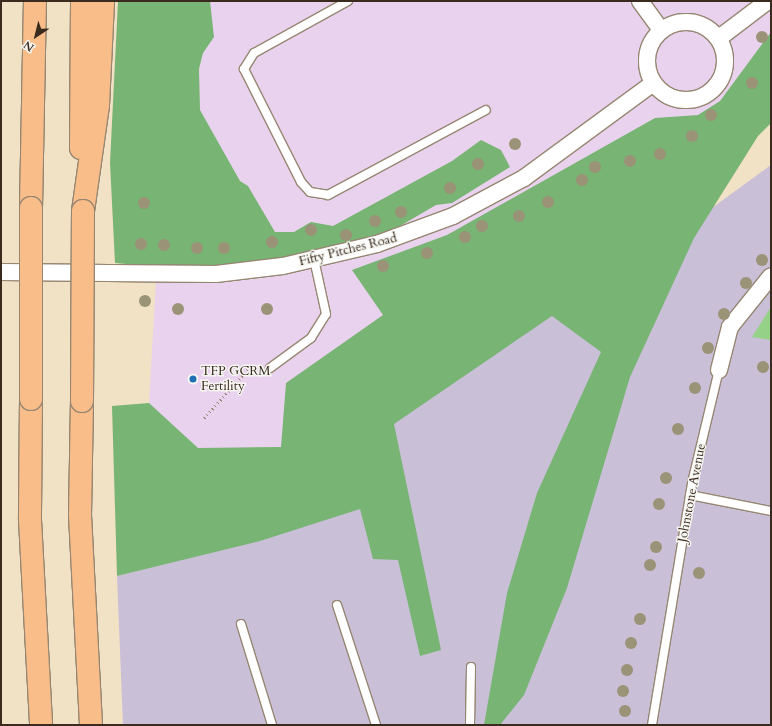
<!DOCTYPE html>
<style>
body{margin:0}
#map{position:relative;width:772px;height:726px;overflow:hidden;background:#f1e1c5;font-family:Cardo,serif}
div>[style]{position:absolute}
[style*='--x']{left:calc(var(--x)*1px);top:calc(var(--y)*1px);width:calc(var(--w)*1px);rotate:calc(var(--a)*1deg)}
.built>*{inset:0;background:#e9d2ed}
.industrial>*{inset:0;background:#c9bfd7}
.green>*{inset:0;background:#95d287}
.forest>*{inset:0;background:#78b474}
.path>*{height:2.5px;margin-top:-1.25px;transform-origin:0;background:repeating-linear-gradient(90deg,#968672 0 1px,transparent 0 4px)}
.roads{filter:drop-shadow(1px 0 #968672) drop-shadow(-1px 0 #968672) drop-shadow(0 1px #968672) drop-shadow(0 -1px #968672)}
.lane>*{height:8px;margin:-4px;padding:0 4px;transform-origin:4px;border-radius:4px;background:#fff}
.street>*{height:16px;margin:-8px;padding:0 8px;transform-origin:8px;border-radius:8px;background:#fff}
.street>.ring{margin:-8px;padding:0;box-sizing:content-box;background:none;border:16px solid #fff;border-radius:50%}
.highway>*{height:22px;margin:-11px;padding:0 11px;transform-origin:11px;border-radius:11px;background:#f9bd89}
.bridges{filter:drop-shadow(1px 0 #968672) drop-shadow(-1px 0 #968672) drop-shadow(0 1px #968672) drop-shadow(0 -1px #968672)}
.highway-bridge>*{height:22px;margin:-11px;padding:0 11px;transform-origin:11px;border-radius:11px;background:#f9bd89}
.trees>*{width:12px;height:12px;margin:-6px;border-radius:50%;background:#9a9377}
.dots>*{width:11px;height:11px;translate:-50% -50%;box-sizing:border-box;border:2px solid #f6f6f2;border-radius:50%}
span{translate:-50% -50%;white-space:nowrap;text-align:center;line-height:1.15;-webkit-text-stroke:3px #f6f6f2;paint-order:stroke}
.street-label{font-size:13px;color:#3b2a1e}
.poi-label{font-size:13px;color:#3b2a1e}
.left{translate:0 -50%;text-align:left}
.frame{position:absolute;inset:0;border:2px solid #3b2a1e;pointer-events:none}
.north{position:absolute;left:16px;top:16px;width:40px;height:40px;-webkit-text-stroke:3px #f6f6f2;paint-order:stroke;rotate:215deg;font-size:11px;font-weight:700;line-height:16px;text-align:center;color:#3b2a1e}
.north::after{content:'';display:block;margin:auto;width:14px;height:18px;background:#3b2a1e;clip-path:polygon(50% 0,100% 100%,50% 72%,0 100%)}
</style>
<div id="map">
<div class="built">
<i style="clip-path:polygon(172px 1px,771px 1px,771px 107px,683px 229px,485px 359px,394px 424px,146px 517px,149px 403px)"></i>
</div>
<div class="industrial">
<i style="clip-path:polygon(771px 165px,771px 725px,123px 725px,117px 576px,206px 553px,485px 359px,653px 251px)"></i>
</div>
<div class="green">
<i style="clip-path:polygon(771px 307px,771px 340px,752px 337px,769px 310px)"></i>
</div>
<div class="forest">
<i style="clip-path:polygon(118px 1px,210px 1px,214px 37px,203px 53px,199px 69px,200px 110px,240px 181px,248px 186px,275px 232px,294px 232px,311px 222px,333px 226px,452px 161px,481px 140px,501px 150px,510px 167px,452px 203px,436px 205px,383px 236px,254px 263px,182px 269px,115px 263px,110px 163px)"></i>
<i style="clip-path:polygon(771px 32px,771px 123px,758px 136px,694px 238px,630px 377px,567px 588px,524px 695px,500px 725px,484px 725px,507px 593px,537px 493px,601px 352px,552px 316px,394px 424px,441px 650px,420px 656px,398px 560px,373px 559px,360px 509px,260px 541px,117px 576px,112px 406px,149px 403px,198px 448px,281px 447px,286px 383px,383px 315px,352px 270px,447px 235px,655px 118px,698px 115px,720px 101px)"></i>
</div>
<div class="path">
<i style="--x:204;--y:418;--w:70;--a:-47.9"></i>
</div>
<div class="roads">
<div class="lane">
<i style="--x:348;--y:1;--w:107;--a:151"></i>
<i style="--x:254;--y:53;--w:19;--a:122"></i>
<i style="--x:244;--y:69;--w:127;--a:63.2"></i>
<i style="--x:301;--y:182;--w:13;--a:48"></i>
<i style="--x:310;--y:192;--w:18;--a:9"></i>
<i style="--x:328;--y:195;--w:179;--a:-28.3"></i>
<i style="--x:270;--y:368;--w:51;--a:-36.2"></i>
<i style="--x:311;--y:338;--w:28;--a:-58"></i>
<i style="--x:326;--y:314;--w:56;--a:-102.3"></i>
<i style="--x:690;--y:495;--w:83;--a:11.2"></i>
<i style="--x:337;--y:605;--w:126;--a:72"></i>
<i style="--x:241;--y:624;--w:106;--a:72.9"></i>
<i style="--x:470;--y:725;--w:58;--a:-89"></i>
<i style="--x:652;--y:725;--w:245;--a:-80.6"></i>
<i style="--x:692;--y:483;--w:116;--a:-76.6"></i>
</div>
<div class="street">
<i style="--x:640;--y:1;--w:36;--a:54"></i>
<i class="ring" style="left:647px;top:22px;width:62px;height:62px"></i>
<i style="--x:719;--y:38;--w:61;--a:-37.1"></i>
<i style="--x:1;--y:272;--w:215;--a:0.5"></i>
<i style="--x:216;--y:274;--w:67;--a:-6.8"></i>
<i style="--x:283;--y:266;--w:97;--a:-13.2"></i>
<i style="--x:377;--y:244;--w:81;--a:-20.2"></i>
<i style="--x:453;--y:216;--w:81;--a:-28.2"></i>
<i style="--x:524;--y:178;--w:159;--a:-36.3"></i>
<i style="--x:719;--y:370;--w:44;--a:-75.7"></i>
<i style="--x:730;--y:327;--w:65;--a:-51.2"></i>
</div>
<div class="highway">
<i style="--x:81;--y:148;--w:147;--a:-89.6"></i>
<i style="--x:31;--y:208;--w:207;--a:-88.9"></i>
<i style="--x:83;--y:211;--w:107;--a:-81.9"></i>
<i style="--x:98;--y:105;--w:104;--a:-87.2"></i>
<i style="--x:31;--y:399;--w:121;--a:90.5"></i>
<i style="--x:30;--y:520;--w:205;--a:86.9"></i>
<i style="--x:82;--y:401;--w:114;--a:91"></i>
<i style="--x:80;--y:515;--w:210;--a:87"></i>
</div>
</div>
<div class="bridges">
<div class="highway-bridge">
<i style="--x:31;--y:399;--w:191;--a:-90"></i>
<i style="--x:82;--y:401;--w:190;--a:-89.7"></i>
</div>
</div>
<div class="trees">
<i style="left:762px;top:37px"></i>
<i style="left:752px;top:83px"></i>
<i style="left:711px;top:115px"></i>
<i style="left:692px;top:136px"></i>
<i style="left:515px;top:144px"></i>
<i style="left:660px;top:154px"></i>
<i style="left:630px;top:161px"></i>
<i style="left:478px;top:164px"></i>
<i style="left:595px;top:167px"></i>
<i style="left:582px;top:180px"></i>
<i style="left:450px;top:188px"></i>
<i style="left:548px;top:202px"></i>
<i style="left:144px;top:203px"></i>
<i style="left:401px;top:212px"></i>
<i style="left:519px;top:216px"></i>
<i style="left:375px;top:221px"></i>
<i style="left:482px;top:226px"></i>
<i style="left:311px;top:230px"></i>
<i style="left:346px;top:235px"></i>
<i style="left:465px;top:237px"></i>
<i style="left:272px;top:242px"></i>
<i style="left:141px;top:244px"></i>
<i style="left:164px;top:245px"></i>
<i style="left:197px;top:248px"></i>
<i style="left:224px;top:248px"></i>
<i style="left:427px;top:253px"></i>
<i style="left:762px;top:260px"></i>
<i style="left:383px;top:266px"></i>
<i style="left:746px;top:283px"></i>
<i style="left:145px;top:301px"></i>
<i style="left:178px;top:309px"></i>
<i style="left:267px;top:309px"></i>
<i style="left:724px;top:314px"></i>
<i style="left:708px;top:348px"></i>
<i style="left:763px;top:367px"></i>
<i style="left:695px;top:388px"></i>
<i style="left:678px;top:429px"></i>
<i style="left:666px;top:478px"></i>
<i style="left:659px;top:504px"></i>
<i style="left:656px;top:547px"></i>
<i style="left:650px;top:565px"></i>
<i style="left:699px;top:573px"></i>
<i style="left:640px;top:619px"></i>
<i style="left:631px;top:643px"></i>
<i style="left:627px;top:670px"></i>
<i style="left:623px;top:691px"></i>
<i style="left:625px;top:711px"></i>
</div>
<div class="dots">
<i style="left:193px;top:379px;background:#1f6fb2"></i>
</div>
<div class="street-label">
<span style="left:348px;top:250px;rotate:-14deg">Fifty Pitches Road</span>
<span style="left:692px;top:493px;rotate:-79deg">Johnstone Avenue</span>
</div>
<div class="poi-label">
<span class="left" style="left:201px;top:379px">TFP GCRM<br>Fertility</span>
</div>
<div class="frame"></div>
<div class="north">N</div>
</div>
